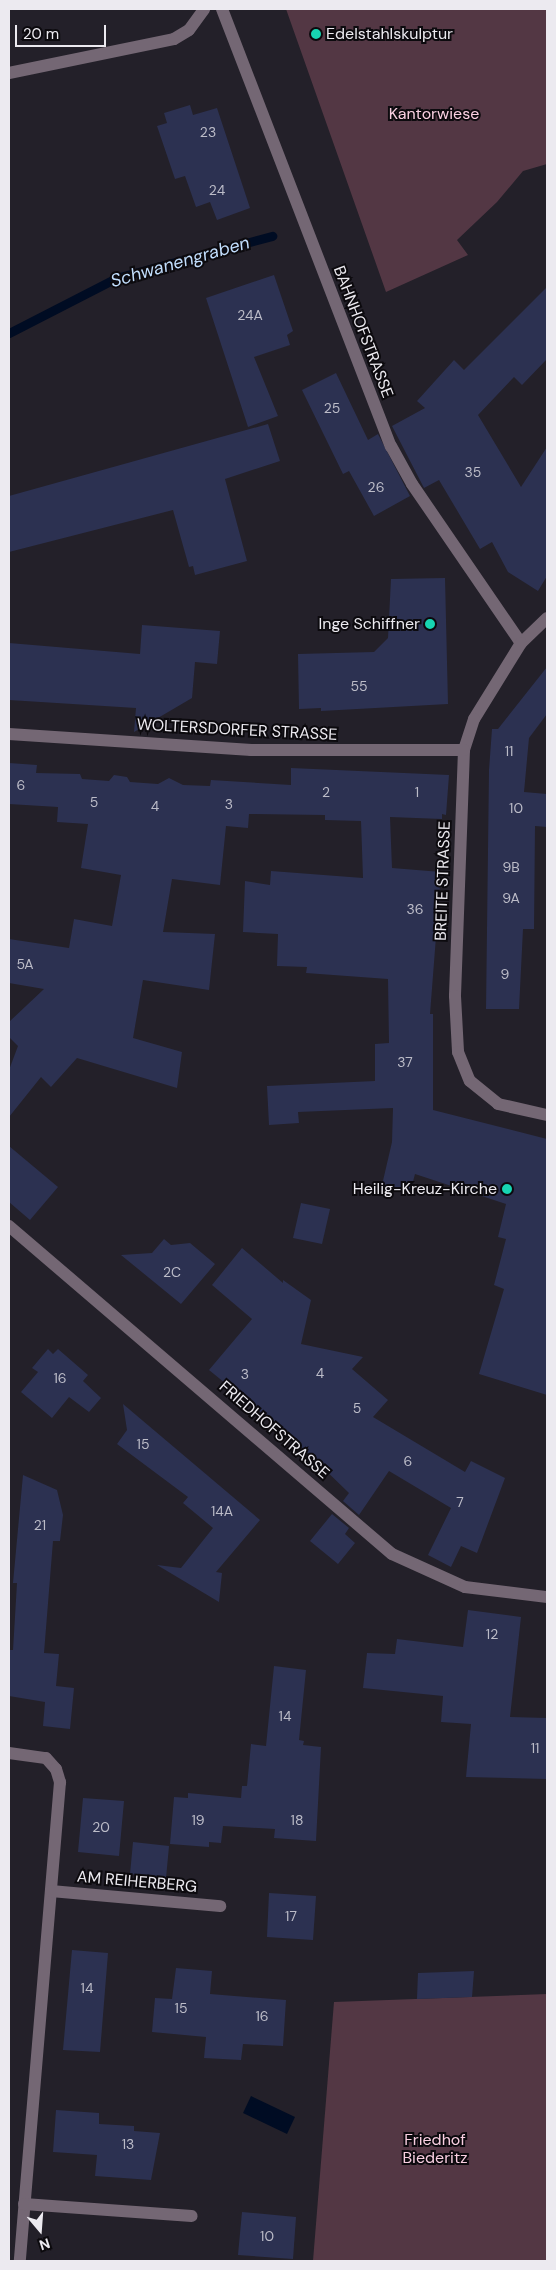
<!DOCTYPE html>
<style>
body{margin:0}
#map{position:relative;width:556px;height:2270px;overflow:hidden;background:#232029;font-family:"DM Sans",sans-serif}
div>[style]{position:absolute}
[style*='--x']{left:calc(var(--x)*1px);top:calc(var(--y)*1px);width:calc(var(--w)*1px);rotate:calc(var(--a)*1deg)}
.green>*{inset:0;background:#533744}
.water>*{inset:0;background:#000c23}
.stream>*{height:9px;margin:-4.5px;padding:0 4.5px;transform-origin:4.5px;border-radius:4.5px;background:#000c23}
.building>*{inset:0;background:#2c3151}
.minor>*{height:12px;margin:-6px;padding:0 6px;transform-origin:6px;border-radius:6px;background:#746774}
.dots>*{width:14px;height:14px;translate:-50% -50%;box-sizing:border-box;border:2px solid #0c0a0e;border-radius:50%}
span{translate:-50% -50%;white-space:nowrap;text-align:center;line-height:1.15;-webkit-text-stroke:4px #0c0a0e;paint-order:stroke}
.number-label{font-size:14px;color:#bcbcc8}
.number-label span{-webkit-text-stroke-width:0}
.poi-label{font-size:16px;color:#eceaf0}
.left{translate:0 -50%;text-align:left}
.right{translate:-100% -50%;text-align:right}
.park-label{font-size:16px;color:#f9cfe1}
.street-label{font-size:16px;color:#eceaf0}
.water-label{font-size:18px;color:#c1ddfc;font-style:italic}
.frame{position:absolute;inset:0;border:10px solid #eceaf0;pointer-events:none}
.north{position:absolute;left:15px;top:2205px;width:50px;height:50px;-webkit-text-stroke:4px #0c0a0e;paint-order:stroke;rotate:162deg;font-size:14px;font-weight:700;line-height:20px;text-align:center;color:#eceaf0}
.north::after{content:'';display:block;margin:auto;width:18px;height:22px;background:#eceaf0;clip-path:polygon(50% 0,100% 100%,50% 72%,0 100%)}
.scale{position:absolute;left:15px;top:25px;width:91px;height:22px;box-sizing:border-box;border:2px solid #eceaf0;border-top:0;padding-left:6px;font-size:15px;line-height:18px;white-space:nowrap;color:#eceaf0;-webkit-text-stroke:4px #0c0a0e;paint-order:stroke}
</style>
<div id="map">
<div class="green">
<i style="clip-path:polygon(286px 9px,547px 9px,547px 164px,523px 171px,497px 202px,457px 240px,468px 255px,386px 292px)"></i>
<i style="clip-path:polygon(547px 1994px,547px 2261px,313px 2261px,334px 2002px)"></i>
</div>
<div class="water">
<i style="clip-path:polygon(251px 2096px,295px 2117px,287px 2134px,243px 2113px)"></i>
</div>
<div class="stream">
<i style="--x:9;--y:333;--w:120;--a:-27.2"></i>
<i style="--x:116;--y:278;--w:162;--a:-15.1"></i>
</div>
<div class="building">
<i style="clip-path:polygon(190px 105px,193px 115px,217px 108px,250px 208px,217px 220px,210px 202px,196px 207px,185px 176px,175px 179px,157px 126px,167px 123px,164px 113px)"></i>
<i style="clip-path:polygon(274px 275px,293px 331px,287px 335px,290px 345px,254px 357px,278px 416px,248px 427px,206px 298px)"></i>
<i style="clip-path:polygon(547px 287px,547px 359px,522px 385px,514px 377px,478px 415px,521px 487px,547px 447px,547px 576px,538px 591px,508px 572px,492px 542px,480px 549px,439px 480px,424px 488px,392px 426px,425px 408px,417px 401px,454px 360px,464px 370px)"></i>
<i style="clip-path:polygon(336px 373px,368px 440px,378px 434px,410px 496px,374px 516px,349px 471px,343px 474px,302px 390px)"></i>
<i style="clip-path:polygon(268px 424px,280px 461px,225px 479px,247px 561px,195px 575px,193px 566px,189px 567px,173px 510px,9px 552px,9px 496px)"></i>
<i style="clip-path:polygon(445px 578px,448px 704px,321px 711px,321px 708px,299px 709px,298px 654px,374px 652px,388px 638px,391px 579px)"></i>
<i style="clip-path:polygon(142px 625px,220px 631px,217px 664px,195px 662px,192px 698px,134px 732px,136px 708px,9px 700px,9px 643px,140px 654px)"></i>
<i style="clip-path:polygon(547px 667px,547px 714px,529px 738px,524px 792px,547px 794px,547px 827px,535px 826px,534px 929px,523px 929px,519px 1009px,486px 1009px,489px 770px,492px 729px,498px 729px)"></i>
<i style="clip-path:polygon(9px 763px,37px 765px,36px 773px,80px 774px,82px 779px,109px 781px,114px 775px,127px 777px,130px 782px,158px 784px,169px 778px,183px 785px,210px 786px,211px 780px,291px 785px,291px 768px,449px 775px,446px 815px,442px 814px,442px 819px,390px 817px,392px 868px,441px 872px,430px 1014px,433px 1014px,433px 1110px,547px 1139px,547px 1395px,479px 1374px,504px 1289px,494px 1285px,506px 1239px,498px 1237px,506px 1204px,415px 1174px,410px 1193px,382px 1185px,392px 1142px,393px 1108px,298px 1112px,299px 1123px,269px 1125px,267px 1086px,375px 1081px,375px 1044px,389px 1043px,388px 979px,306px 973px,307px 967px,277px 966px,278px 934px,243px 932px,245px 881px,270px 885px,271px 871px,363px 878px,361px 821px,325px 820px,325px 815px,249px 814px,248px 828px,226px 826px,220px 885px,172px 879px,163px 932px,215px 934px,209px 990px,143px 980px,133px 1038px,182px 1052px,177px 1088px,77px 1058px,51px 1087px,41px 1077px,9px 1117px,9px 1070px,18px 1046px,9px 1037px,9px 1022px,44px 989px,9px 983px,9px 939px,69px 948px,74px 919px,112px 926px,121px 875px,81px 868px,88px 824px,57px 822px,58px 807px,9px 804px)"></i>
<i style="clip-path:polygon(9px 1146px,58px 1187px,30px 1220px,9px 1202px)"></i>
<i style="clip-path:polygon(301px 1203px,330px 1209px,322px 1244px,293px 1238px)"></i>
<i style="clip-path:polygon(164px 1239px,171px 1245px,190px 1243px,215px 1264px,181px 1304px,121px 1255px,152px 1253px)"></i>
<i style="clip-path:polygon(242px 1248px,283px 1283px,283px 1280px,311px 1300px,301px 1344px,363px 1357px,352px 1369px,388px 1400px,373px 1417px,465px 1472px,471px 1461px,505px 1478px,477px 1553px,461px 1546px,451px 1567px,428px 1555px,451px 1508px,389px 1471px,359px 1515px,343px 1501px,349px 1493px,290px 1436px,209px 1370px,252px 1319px,212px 1285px)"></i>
<i style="clip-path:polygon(48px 1349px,53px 1354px,58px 1349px,88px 1375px,83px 1381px,101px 1398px,89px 1412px,69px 1397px,52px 1418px,21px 1392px,38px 1372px,32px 1368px)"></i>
<i style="clip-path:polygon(123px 1404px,260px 1520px,216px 1572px,222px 1573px,219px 1602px,157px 1565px,181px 1568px,213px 1528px,183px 1503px,188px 1497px,117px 1444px,127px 1430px)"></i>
<i style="clip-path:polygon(23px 1475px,57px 1490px,63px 1515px,60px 1541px,53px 1541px,44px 1653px,59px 1654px,56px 1686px,74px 1688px,70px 1729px,43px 1726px,45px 1702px,9px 1696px,9px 1650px,13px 1650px,17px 1583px,13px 1583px)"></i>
<i style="clip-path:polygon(332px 1514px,349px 1528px,345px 1534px,355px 1543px,338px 1564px,310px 1541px)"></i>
<i style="clip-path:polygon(468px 1610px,521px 1617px,510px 1717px,547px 1718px,547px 1779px,466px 1777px,471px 1724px,441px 1722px,443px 1696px,363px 1688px,367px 1653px,395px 1654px,397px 1639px,463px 1647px)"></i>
<i style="clip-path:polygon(274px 1666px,306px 1670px,299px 1740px,304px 1741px,303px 1745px,321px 1747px,316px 1841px,274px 1838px,275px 1829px,223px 1826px,221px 1843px,209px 1842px,209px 1847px,170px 1844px,174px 1797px,188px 1798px,188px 1793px,241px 1798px,242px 1786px,247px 1786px,251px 1744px,266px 1746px)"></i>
<i style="clip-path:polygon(83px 1798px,124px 1801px,119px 1856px,78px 1852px)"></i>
<i style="clip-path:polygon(133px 1842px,169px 1846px,166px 1878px,130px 1874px)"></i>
<i style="clip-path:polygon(269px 1893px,316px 1896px,313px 1940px,267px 1937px)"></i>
<i style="clip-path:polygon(72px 1950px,108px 1953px,100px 2052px,63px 2050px)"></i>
<i style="clip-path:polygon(176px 1968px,212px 1971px,210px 1994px,286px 2000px,283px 2046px,243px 2044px,241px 2060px,204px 2058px,206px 2037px,152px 2032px,155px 1998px,172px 1999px)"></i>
<i style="clip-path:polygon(474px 1971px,472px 1997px,417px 1999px,418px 1973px)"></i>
<i style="clip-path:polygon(56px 2110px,99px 2113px,99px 2124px,134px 2126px,134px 2131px,160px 2133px,151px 2180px,95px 2176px,97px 2155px,53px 2152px)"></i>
<i style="clip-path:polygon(242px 2212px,296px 2217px,293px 2259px,238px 2255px)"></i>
</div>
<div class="minor">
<i style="--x:222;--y:9;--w:469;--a:68.9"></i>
<i style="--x:391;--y:446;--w:43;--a:61.1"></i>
<i style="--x:412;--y:484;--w:193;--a:55.6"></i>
<i style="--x:9;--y:73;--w:168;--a:-11.6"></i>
<i style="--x:174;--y:39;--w:17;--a:-31"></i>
<i style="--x:189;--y:30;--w:26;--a:-54"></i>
<i style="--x:547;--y:618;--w:36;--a:136"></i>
<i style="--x:521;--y:643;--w:89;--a:121.7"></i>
<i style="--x:474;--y:719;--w:33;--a:108"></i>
<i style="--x:464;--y:750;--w:246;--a:92.1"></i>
<i style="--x:455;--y:996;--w:56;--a:86.9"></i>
<i style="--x:458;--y:1052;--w:31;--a:68"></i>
<i style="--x:470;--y:1081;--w:36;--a:39"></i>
<i style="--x:498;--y:1104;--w:50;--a:12.7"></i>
<i style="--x:9;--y:734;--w:243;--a:3.8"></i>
<i style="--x:251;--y:750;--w:213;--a:0"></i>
<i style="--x:9;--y:1226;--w:504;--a:40.58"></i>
<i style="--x:392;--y:1554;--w:80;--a:24.3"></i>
<i style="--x:465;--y:1587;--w:83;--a:7"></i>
<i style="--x:9;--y:1753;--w:37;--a:8"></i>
<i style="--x:46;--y:1758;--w:15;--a:48"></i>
<i style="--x:56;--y:1769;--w:14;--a:73"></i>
<i style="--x:60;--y:1782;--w:481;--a:94.8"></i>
<i style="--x:51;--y:1891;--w:170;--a:5.1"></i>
<i style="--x:24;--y:2204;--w:168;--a:4.1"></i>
</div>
<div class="dots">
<i style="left:316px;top:34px;background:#17d5b2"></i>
<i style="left:430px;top:624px;background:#17d5b2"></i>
<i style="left:507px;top:1189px;background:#17d5b2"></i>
</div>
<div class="number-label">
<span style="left:208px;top:132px">23</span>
<span style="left:217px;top:190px">24</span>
<span style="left:250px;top:315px">24A</span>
<span style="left:332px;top:408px">25</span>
<span style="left:473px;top:472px">35</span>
<span style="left:376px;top:487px">26</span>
<span style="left:359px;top:686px">55</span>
<span style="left:509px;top:751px">11</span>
<span style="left:21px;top:785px">6</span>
<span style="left:326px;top:792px">2</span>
<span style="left:417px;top:792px">1</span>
<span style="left:94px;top:802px">5</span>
<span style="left:229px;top:804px">3</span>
<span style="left:155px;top:806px">4</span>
<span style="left:516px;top:808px">10</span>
<span style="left:511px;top:867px">9B</span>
<span style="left:511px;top:898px">9A</span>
<span style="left:415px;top:909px">36</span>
<span style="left:25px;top:964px">5A</span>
<span style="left:505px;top:974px">9</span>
<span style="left:405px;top:1062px">37</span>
<span style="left:172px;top:1272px">2C</span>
<span style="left:320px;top:1373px">4</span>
<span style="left:245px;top:1374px">3</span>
<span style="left:60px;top:1378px">16</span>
<span style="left:357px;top:1408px">5</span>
<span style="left:143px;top:1444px">15</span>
<span style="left:408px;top:1461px">6</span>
<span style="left:460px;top:1502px">7</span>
<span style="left:222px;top:1511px">14A</span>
<span style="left:40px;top:1525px">21</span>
<span style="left:492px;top:1634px">12</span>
<span style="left:285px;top:1716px">14</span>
<span style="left:535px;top:1748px">11</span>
<span style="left:198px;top:1820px">19</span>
<span style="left:297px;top:1820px">18</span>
<span style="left:101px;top:1827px">20</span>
<span style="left:291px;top:1916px">17</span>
<span style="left:87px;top:1988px">14</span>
<span style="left:181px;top:2008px">15</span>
<span style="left:262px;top:2016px">16</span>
<span style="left:128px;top:2144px">13</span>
<span style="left:267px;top:2236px">10</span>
</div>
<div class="poi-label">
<span class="left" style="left:326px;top:34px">Edelstahlskulptur</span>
<span class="right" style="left:420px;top:624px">Inge Schiffner</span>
<span class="right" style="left:497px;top:1189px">Heilig-Kreuz-Kirche</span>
</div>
<div class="park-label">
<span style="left:434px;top:114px">Kantorwiese</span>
<span style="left:435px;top:2149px">Friedhof<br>Biederitz</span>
</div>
<div class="street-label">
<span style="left:363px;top:332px;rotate:69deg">BAHNHOFSTRASSE</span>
<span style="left:237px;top:730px;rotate:3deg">WOLTERSDORFER STRASSE</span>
<span style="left:443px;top:881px;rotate:-88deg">BREITE STRASSE</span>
<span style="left:274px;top:1430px;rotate:41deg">FRIEDHOFSTRASSE</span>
<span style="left:137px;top:1882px;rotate:5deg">AM REIHERBERG</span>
</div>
<div class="water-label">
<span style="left:180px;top:262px;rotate:-16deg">Schwanengraben</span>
</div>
<div class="frame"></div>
<div class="north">N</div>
<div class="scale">20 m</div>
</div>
